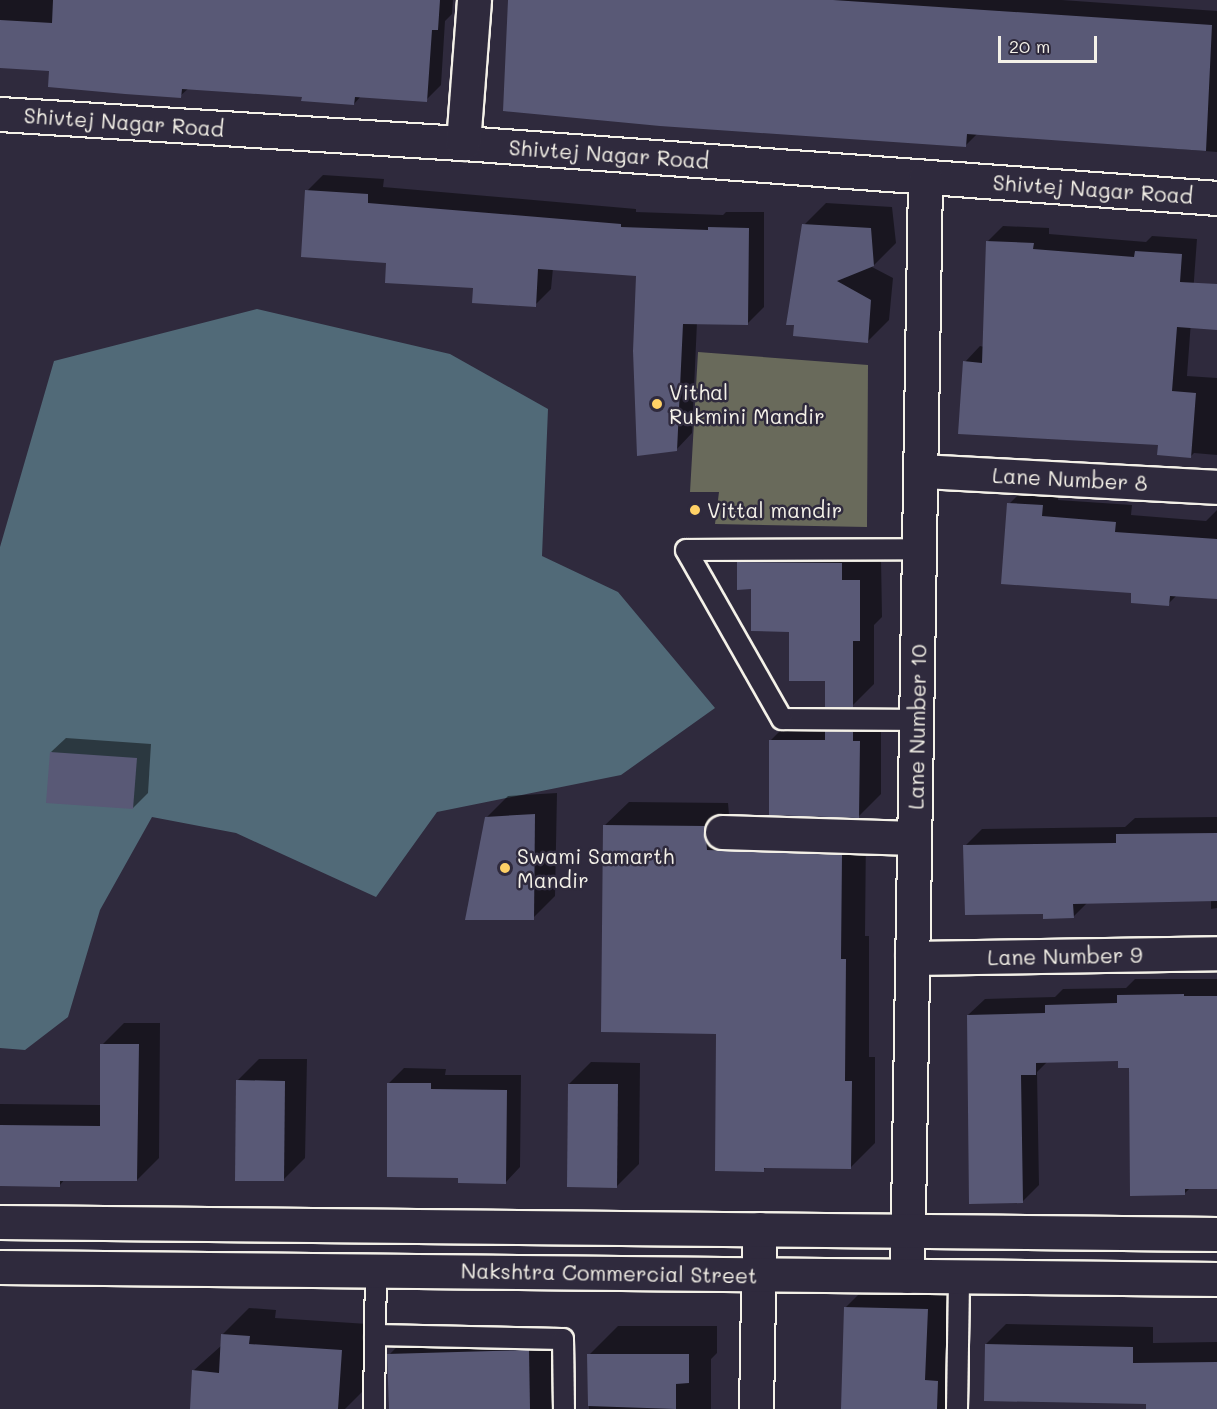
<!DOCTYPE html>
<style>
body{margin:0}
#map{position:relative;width:1217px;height:1409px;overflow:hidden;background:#2f2a3d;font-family:Mali,sans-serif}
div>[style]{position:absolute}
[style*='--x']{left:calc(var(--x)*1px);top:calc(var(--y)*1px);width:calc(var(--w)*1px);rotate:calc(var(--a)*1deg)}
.green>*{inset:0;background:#696a5b}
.water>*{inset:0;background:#516a78}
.shadow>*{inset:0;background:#0007}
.building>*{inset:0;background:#595976}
.roads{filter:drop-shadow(2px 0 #f4f1e8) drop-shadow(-2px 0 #f4f1e8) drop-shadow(0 2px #f4f1e8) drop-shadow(0 -2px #f4f1e8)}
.service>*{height:20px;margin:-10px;padding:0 10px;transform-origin:10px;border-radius:10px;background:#2f2a3d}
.minor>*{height:33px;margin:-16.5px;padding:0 16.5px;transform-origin:16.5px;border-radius:16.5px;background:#2f2a3d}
.tertiary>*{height:33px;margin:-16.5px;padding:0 16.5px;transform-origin:16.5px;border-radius:16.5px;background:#2f2a3d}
.dots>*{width:16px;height:16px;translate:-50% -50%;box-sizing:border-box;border:3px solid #2f2a3d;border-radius:50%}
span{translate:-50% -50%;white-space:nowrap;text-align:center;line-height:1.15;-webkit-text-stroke:5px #2f2a3d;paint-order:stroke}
.street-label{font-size:21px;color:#f4f1e8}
.poi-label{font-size:21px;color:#f4f1e8}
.left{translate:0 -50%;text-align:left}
.scale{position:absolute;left:998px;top:36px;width:99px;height:27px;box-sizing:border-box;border:3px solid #f4f1e8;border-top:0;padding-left:8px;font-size:18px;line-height:21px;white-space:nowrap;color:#f4f1e8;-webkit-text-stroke:4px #2f2a3d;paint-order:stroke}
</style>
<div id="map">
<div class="green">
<i style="clip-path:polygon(698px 352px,868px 365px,867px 527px,715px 524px,719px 492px,690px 492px)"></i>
</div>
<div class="water">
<i style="clip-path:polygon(257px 309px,450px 354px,548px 409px,542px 556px,618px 592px,715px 708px,621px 775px,437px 812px,376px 897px,236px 833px,152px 817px,100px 910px,68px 1017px,25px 1050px,0 1048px,0 547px,54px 361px)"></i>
</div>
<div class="shadow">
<i style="clip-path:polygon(0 0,453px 0,452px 14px,445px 21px,441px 85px,426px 100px,361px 96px,354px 104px,303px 95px,189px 88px,180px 96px,51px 70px,0 67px)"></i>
<i style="clip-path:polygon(510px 0,1062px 0,1217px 11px,1217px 152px,978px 133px,966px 145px)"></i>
<i style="clip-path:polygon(323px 175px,384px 179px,383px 187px,636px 209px,636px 212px,723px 215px,726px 212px,764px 212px,764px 307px,748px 323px,697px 322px,692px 433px,676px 450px,638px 274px,553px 268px,551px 289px,535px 305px,388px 261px,307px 191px)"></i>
<i style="clip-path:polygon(826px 203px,892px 207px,896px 243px,872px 267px,893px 278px,889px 320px,867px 342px,804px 225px)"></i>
<i style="clip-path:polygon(1003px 226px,1049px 228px,1049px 234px,1146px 242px,1152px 236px,1197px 239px,1187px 376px,1217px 378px,1217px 455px,1194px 453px,1191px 456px,965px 362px,980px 346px,984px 347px,987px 242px)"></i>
<i style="clip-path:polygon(1026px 487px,1059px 489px,1058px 500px,1132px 505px,1131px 515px,1206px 521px,1217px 510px,1217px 598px,1177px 595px,1168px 604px,1133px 592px,1009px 504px)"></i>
<i style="clip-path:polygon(761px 540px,881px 558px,882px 617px,874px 625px,874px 684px,852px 706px,826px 680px,790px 630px,753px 588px,739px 562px)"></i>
<i style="clip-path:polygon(793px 718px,881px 719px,881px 794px,859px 816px,771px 740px)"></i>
<i style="clip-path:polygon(66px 738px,151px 744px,148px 793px,133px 808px,51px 752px)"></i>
<i style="clip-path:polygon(557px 793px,555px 896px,533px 918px,486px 818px,508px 796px)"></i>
<i style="clip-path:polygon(629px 802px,728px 803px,730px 826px,866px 831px,865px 936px,869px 936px,869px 1057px,875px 1057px,875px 1143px,851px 1167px,768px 1166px,763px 1170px,718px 1032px,604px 826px)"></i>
<i style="clip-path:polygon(1217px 817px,1217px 908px,1211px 909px,1211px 899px,1088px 902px,1073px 917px,1044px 913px,965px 846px,982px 829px,1125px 827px,1135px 818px)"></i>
<i style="clip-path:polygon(1135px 979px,1217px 979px,1217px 1187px,1190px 1188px,1184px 1194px,1130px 1066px,1120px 1059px,1048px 1061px,1037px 1072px,1039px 1185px,1023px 1201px,968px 1015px,985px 999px,1055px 997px,1063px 989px,1126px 988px)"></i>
<i style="clip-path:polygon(124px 1023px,160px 1023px,159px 1158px,137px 1180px,65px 1179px,60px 1185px,0 1185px,0 1104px,101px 1105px,102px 1045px)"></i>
<i style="clip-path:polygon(259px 1059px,307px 1059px,305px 1158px,283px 1180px,237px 1081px)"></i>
<i style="clip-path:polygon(591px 1062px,640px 1063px,639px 1164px,617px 1186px,569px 1084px)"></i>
<i style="clip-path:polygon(404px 1068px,446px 1069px,445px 1075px,521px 1075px,520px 1167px,506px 1182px,460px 1176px,389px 1083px)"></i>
<i style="clip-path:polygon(868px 1285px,949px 1288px,947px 1359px,959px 1359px,958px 1409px,843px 1409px,846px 1307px)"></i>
<i style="clip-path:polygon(249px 1308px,276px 1310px,275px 1318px,368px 1324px,364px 1390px,345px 1409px,191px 1409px,193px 1371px,222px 1345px,222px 1335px)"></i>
<i style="clip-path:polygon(1006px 1324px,1153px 1327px,1153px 1343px,1217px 1342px,1217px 1409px,1148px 1409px,1148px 1403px,986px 1344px)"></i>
<i style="clip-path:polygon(554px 1326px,556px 1409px,390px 1409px,389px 1355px,414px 1329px)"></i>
<i style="clip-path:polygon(618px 1326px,717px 1326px,717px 1353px,711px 1359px,711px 1409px,589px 1409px,589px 1355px)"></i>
</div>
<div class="building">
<i style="clip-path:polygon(53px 0,440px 0,438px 30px,432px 30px,427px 102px,355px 97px,354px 105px,301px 101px,302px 97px,182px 89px,181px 98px,125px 94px,48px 87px,49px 71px,0 68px,0 20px,52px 23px)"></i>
<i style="clip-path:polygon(508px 0,833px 0,1212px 25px,1206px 151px,967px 134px,966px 147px,660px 126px,503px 111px)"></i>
<i style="clip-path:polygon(305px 190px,368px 194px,368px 203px,621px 224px,621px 227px,708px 230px,708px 227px,749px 228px,748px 325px,683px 324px,677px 451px,637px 456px,633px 351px,636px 276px,538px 269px,536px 307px,472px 303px,473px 288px,385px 283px,386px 263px,301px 257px)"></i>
<i style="clip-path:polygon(802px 224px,871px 228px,874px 266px,837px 281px,871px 300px,868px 343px,793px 336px,794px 325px,786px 325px)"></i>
<i style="clip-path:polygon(986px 241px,1034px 243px,1033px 249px,1134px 257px,1135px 251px,1182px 254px,1180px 282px,1217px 284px,1217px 330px,1177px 327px,1172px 391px,1196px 393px,1191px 458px,1157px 455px,1158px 445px,958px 434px,963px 361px,982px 363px)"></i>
<i style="clip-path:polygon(1007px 503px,1043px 505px,1042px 516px,1116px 522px,1115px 532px,1217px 539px,1217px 599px,1170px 596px,1169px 606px,1131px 603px,1131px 593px,1001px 584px)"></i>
<i style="clip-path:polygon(737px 562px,842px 563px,842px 580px,860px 580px,860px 641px,853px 641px,853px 708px,825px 707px,825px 681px,789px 681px,789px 632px,751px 631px,751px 589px,737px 590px)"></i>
<i style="clip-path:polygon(825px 731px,853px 732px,853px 741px,860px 741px,859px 818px,769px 815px,769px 740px,825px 740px)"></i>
<i style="clip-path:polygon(50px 752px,137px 758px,133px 809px,46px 803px)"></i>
<i style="clip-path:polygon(535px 814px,534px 920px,465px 920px,485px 817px)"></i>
<i style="clip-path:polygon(603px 825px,705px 826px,707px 850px,842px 855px,841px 959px,846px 959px,845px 1081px,852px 1081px,851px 1169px,764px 1168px,764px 1172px,715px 1171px,716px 1034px,601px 1032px)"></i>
<i style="clip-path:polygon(1217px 833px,1217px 901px,1073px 904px,1074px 918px,1043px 919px,1043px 914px,965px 915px,963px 845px,1116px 843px,1116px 834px)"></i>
<i style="clip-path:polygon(1184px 994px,1184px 996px,1217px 996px,1217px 1189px,1185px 1189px,1185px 1195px,1130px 1196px,1129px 1068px,1118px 1068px,1118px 1061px,1036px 1063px,1036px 1075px,1021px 1075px,1023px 1203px,969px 1204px,967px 1015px,1045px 1013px,1045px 1005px,1117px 1003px,1117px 995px)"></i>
<i style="clip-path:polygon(100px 1044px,139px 1044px,137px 1181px,60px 1181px,60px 1187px,0 1186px,0 1125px,100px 1126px)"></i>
<i style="clip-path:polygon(236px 1080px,285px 1081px,284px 1181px,235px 1181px)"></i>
<i style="clip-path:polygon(387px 1083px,431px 1083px,431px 1089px,507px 1090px,506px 1184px,458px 1183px,458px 1178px,387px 1177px)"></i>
<i style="clip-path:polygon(568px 1084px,618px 1084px,617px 1188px,567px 1187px)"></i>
<i style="clip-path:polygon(844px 1307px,928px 1309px,925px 1380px,938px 1381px,937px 1409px,841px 1409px)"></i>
<i style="clip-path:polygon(221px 1334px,250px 1336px,249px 1344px,342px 1350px,338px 1409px,190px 1409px,192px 1370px,219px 1373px)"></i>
<i style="clip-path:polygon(985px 1344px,1133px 1347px,1133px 1363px,1217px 1362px,1217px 1409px,1146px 1409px,1146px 1404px,984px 1401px)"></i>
<i style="clip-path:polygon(529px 1350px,530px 1409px,389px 1409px,387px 1354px)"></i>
<i style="clip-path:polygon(587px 1354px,689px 1354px,689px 1383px,676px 1384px,676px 1409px,588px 1406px)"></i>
</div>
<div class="roads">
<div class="service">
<i style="--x:917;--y:720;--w:135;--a:-179.6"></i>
<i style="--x:782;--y:719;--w:194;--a:-119.6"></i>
<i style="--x:686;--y:550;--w:235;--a:-0.2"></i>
<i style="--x:375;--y:1335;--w:188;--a:1.2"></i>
<i style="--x:563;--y:1339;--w:70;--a:89.2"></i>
<i style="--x:374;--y:1409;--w:139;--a:-89.2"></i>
<i style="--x:957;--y:1409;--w:133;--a:-89.1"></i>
</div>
<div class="minor">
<i style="--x:0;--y:114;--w:464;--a:3.6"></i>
<i style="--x:463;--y:143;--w:756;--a:4.17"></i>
<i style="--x:463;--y:143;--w:143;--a:-85.6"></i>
<i style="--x:922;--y:471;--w:295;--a:3.1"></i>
<i style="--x:722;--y:832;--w:192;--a:1.8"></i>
<i style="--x:912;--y:958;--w:305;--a:-0.9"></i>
<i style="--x:907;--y:1276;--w:1098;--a:-89.06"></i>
<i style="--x:756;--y:1409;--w:180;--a:-89"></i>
</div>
<div class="tertiary">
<i style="--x:0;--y:1222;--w:1217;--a:0.56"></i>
<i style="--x:0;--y:1267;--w:1217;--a:0.56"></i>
</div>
</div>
<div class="dots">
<i style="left:657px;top:404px;background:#ffd166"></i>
<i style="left:695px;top:510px;background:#ffd166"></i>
<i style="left:505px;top:868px;background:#ffd166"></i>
</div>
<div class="street-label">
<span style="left:124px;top:122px;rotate:4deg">Shivtej Nagar Road</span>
<span style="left:609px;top:154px;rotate:4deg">Shivtej Nagar Road</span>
<span style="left:1093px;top:189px;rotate:4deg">Shivtej Nagar Road</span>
<span style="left:1070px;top:479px;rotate:3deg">Lane Number 8</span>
<span style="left:917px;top:727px;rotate:-89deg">Lane Number 10</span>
<span style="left:1065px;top:956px;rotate:-1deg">Lane Number 9</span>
<span style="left:609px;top:1273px;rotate:1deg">Nakshtra Commercial Street</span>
</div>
<div class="poi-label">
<span class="left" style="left:669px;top:404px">Vithal<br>Rukmini Mandir</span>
<span class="left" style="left:707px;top:510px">Vittal mandir</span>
<span class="left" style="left:517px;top:868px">Swami Samarth<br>Mandir</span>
</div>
<div class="scale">20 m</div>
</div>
